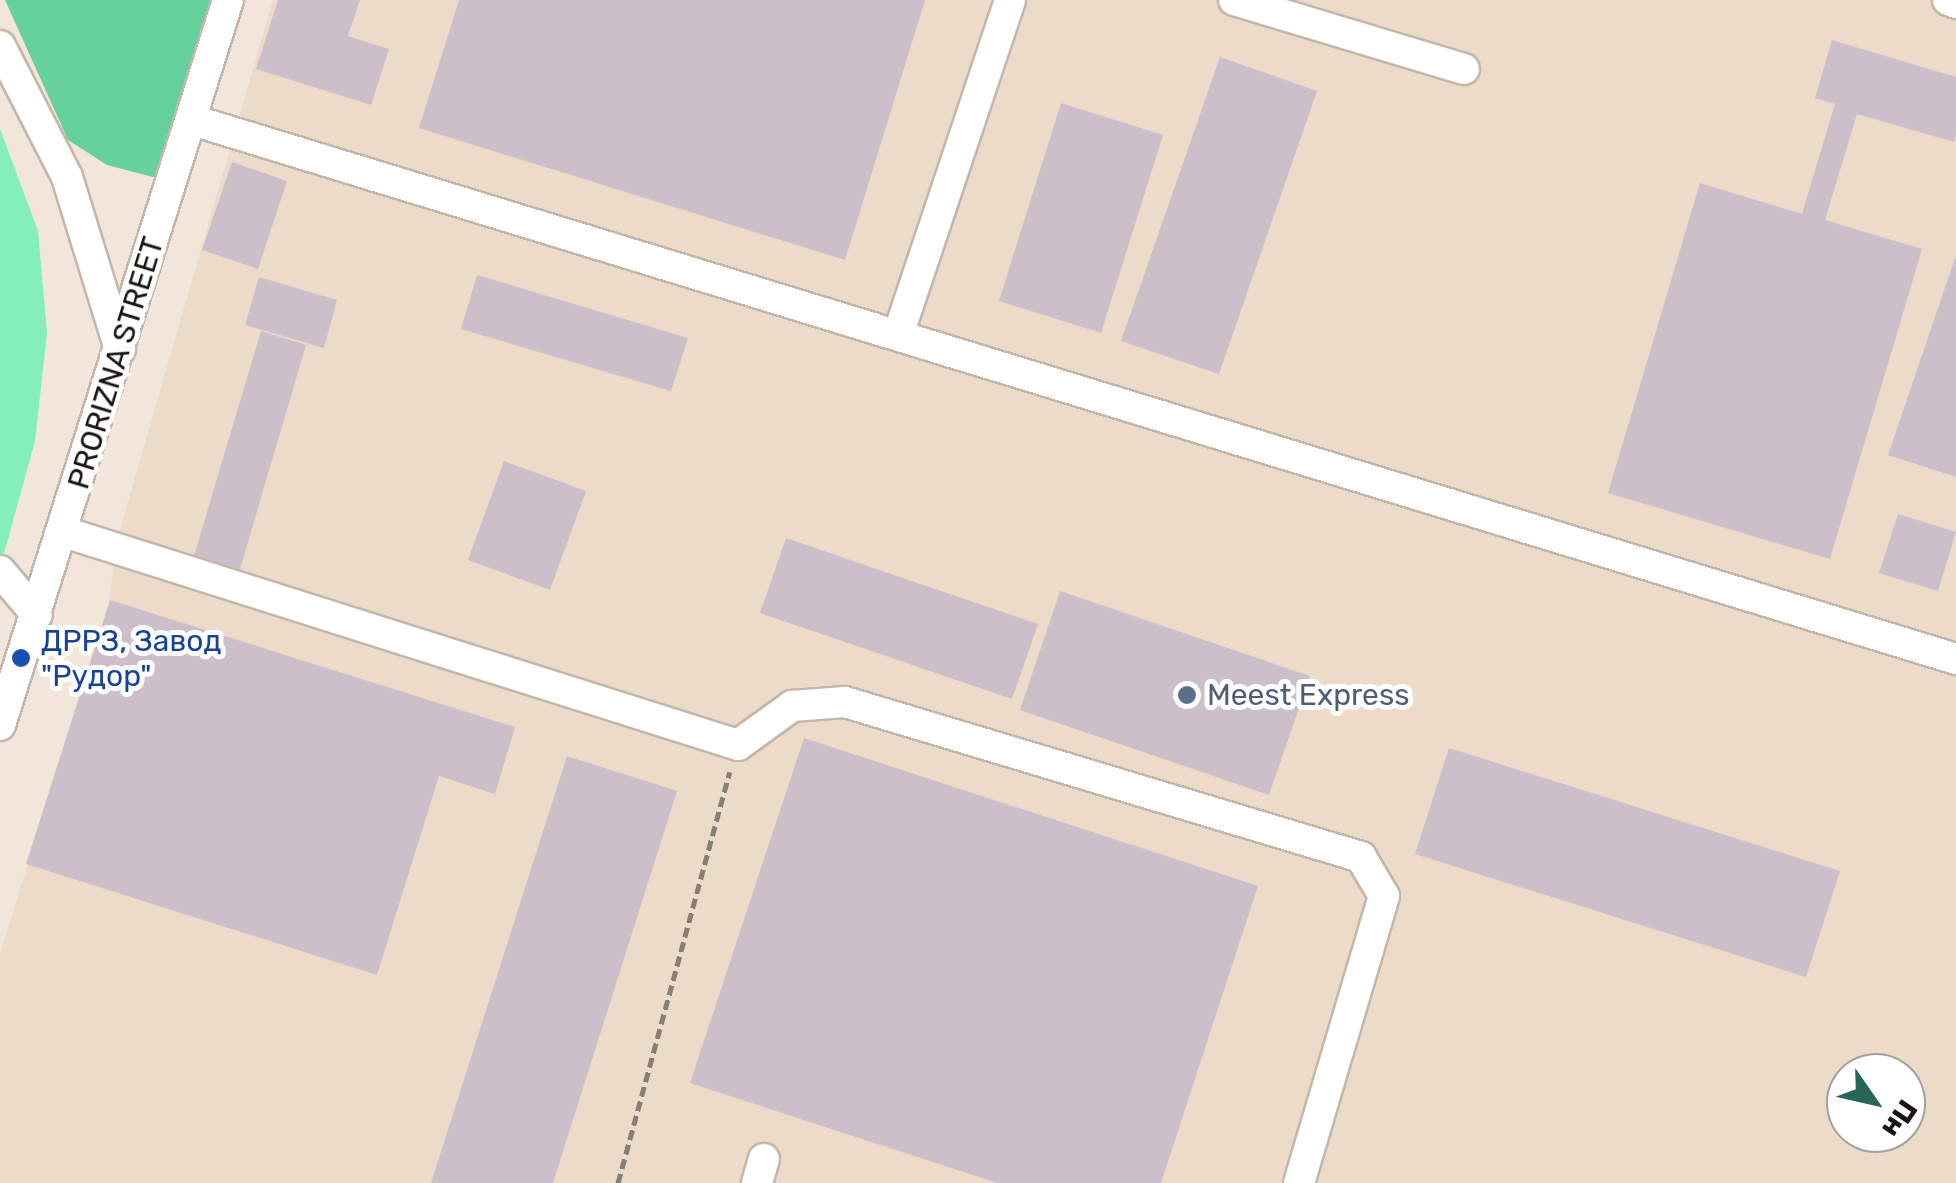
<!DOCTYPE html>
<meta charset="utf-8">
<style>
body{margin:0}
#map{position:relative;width:1956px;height:1183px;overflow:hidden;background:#f1e6d9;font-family:Rubik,sans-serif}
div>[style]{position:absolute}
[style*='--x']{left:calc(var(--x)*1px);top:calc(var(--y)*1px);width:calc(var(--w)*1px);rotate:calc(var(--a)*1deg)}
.built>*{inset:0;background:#ebdbc8}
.green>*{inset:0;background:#85efb9}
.forest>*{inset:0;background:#66d19c}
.building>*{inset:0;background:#cdbfca}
.path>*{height:5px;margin-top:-2.5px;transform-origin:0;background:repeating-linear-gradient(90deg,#867f76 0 10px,transparent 0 15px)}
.roads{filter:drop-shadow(2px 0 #c2b7aa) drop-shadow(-2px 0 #c2b7aa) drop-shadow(0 2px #c2b7aa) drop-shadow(0 -2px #c2b7aa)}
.minor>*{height:30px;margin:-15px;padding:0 15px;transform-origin:15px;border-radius:15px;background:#fff}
.dots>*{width:28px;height:28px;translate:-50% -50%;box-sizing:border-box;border:5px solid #fff;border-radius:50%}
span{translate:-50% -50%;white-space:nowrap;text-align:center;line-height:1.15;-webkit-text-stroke:10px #fff;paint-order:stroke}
.street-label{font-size:30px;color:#181410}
.transit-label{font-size:30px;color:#164399}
.left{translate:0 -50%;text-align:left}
.service-label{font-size:30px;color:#4e5e75}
.north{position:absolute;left:1826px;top:1053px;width:100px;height:100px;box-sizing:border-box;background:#fff;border:2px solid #a3a19f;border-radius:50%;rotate:124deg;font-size:28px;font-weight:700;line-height:40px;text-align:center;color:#181410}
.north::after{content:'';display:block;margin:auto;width:35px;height:45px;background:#276654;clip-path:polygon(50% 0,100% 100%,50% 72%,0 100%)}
</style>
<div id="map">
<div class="built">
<i style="clip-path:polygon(evenodd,273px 0,1940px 0,1956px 6px,1956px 1183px,0 1183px,0 954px,110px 600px,115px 547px,273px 0,1846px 1073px,1906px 1073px,1906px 1133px,1846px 1133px,1846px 1073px)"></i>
</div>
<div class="green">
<i style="clip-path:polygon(0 129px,38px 231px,47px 333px,35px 441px,0 568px)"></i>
</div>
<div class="forest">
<i style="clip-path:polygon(5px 0,227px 0,172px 182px,107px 165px,68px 140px)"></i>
</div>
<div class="building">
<i style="clip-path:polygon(278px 0,360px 0,348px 36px,389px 49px,371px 105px,256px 69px)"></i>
<i style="clip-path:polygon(459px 0,925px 0,845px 260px,419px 128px)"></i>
<i style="clip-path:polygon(1832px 40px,1956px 77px,1956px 135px,1954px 142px,1857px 114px,1825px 220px,1922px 249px,1830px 559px,1608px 493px,1700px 183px,1802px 214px,1835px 104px,1815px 98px)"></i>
<i style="clip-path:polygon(1220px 57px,1317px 91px,1219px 374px,1121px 341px)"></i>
<i style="clip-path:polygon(1061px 103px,1163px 135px,1101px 333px,999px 301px)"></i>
<i style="clip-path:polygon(232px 162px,287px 181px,258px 269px,202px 250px)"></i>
<i style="clip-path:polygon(1955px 258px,1956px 259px,1956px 477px,1888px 455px)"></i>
<i style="clip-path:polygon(477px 275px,688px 338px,671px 391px,461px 329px)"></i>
<i style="clip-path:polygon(259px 277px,337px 300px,324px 348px,245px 325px)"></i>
<i style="clip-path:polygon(261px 331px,306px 345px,240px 569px,194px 556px)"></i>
<i style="clip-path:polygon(504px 461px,586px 491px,550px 590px,468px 560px)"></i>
<i style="clip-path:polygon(1898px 514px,1956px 532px,1938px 591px,1879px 573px)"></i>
<i style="clip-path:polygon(786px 538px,1038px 624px,1012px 699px,760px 613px)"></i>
<i style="clip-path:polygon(1060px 591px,1310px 676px,1269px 795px,1020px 710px)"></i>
<i style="clip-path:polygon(110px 600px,515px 727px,495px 794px,439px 776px,377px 975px,26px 864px)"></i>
<i style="clip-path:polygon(804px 738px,1258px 886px,1161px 1183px,997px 1183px,690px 1083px)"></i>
<i style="clip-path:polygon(1449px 748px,1840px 871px,1806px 977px,1415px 854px)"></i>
<i style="clip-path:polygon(567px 756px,677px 791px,553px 1183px,431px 1183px)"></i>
</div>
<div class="path">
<i style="--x:618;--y:1183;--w:426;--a:-74.8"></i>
</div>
<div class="roads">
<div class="minor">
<i style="--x:1234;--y:0;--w:240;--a:16.7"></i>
<i style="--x:1948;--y:0;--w:9;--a:21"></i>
<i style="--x:0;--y:46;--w:147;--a:62.9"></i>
<i style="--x:67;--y:177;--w:180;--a:72.9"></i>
<i style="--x:192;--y:120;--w:1845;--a:16.99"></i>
<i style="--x:899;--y:332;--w:350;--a:-71.5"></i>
<i style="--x:64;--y:532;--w:707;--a:17.54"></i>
<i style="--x:738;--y:745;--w:67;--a:-35.8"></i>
<i style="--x:792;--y:706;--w:53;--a:-4.3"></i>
<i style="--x:845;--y:702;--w:539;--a:16.72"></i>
<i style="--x:1361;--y:857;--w:45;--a:59.5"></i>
<i style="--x:1384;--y:896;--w:299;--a:106.5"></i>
<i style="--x:0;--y:571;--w:57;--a:49.9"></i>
<i style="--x:0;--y:725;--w:760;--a:-72.54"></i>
<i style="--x:757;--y:1183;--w:25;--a:-74"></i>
</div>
</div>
<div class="dots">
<i style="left:21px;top:658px;background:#1a4fb4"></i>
<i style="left:1187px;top:695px;background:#5c6f8a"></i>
</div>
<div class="street-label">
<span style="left:116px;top:363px;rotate:-73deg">PRORIZNA STREET</span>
</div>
<div class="transit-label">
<span class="left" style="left:41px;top:658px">ДРРЗ, Завод<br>"Рудор"</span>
</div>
<div class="service-label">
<span class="left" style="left:1207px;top:695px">Meest Express</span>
</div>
<div class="north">Пн</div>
</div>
